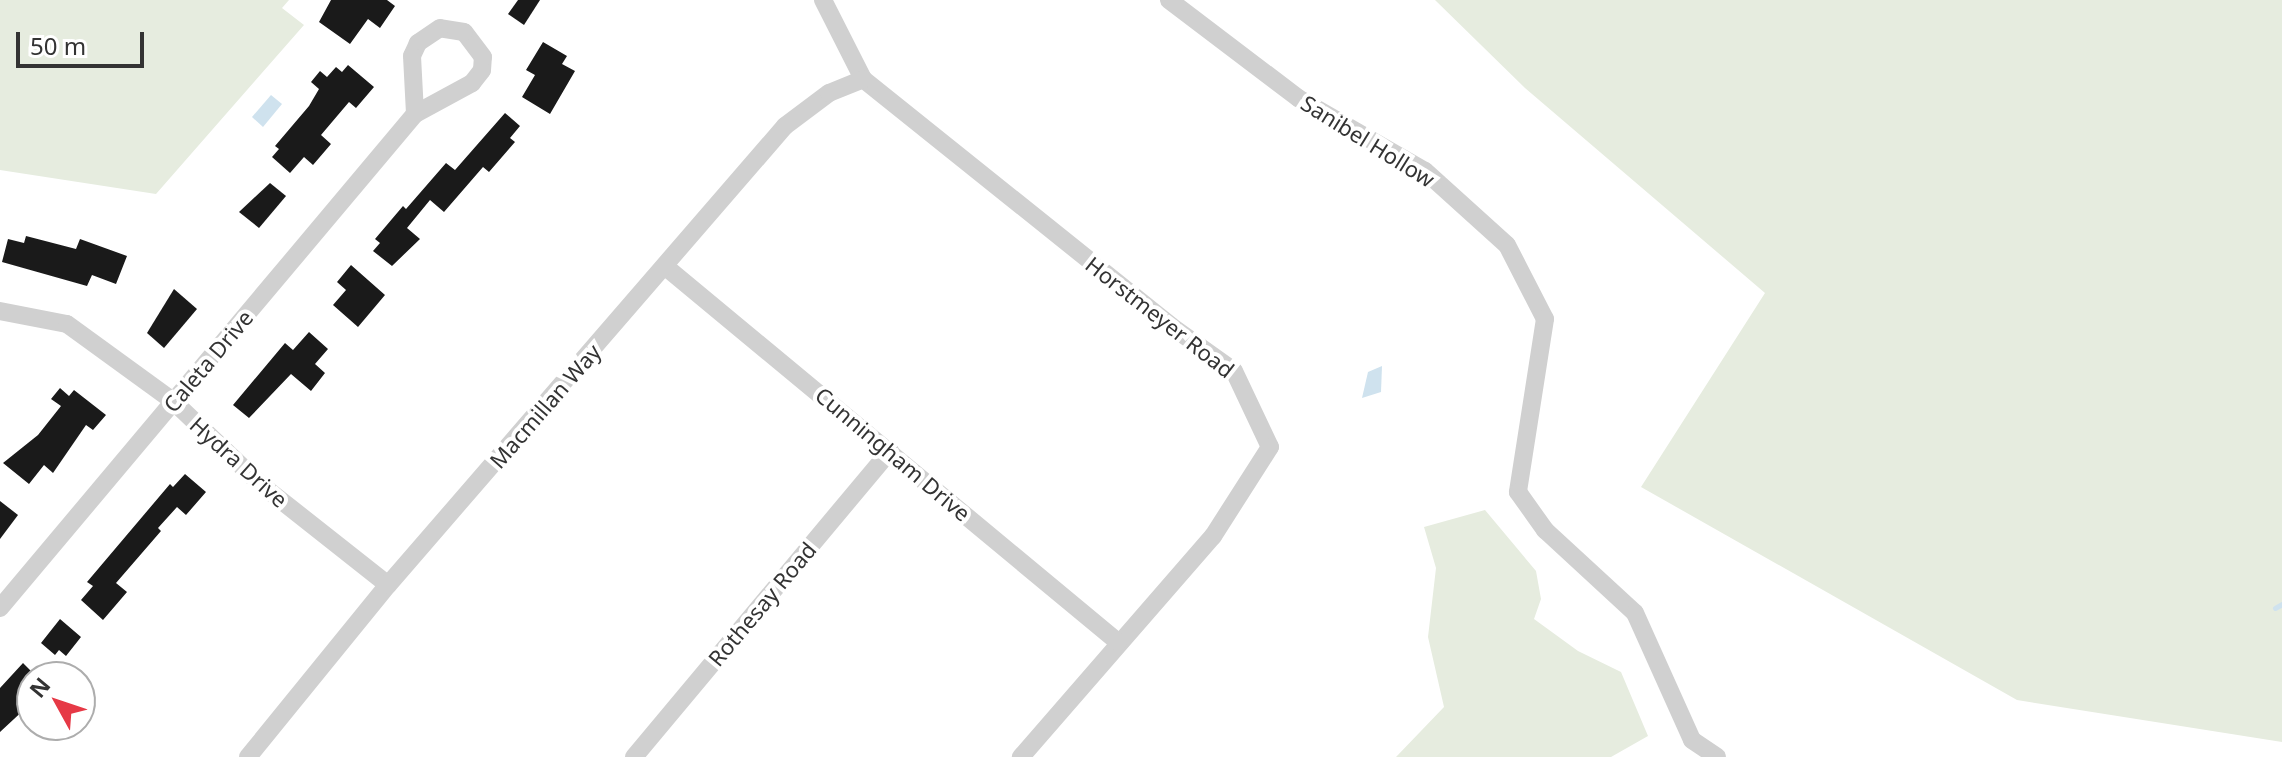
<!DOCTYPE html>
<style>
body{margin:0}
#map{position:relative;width:2282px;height:757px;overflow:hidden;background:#fff;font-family:"Noto Sans",sans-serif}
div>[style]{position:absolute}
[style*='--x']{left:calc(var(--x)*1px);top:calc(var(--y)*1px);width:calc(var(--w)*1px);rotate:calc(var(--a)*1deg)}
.green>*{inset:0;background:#e6ecdf}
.water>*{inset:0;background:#cfe2ee}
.stream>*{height:5px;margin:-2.5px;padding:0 2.5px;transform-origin:2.5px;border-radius:2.5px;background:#cfe2ee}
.building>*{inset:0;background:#1a1a1a}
.street>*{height:18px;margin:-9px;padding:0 9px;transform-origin:9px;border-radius:9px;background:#d0d0d0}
span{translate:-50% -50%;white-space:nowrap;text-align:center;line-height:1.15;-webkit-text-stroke:8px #fff;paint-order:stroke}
.street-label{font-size:22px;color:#333}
.north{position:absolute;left:16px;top:661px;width:80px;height:80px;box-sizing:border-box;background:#fff;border:2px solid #adadad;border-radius:50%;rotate:310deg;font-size:22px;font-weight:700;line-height:32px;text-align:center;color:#333}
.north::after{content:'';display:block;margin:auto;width:28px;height:36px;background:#e63946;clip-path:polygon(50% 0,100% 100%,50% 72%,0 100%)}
.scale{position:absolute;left:16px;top:32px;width:128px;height:36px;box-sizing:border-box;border:4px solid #333;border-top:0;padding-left:10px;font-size:24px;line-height:28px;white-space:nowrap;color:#333;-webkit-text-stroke:6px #fff;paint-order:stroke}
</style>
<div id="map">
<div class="green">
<i style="clip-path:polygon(0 0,289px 0,282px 8px,304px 25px,156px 194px,0 170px)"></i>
<i style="clip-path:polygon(1435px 0,2282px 0,2282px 742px,2017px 700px,1641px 487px,1765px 293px,1525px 88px)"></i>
<i style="clip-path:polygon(1485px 510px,1536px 571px,1541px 599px,1534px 619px,1578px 651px,1621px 672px,1648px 736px,1611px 757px,1396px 757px,1444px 707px,1428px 637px,1436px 568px,1424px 527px)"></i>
</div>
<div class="water">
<i style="clip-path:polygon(271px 95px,282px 104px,263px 127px,252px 117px)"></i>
<i style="clip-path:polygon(1382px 366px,1381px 392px,1362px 398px,1368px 372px)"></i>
</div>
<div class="stream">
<i style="--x:2275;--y:608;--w:8;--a:-30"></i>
</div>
<div class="building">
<i style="clip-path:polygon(331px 0,387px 0,395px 6px,380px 28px,368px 19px,350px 44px,319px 22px)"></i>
<i style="clip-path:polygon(518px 0,540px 0,524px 25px,508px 14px)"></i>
<i style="clip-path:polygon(543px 42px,567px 56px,562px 64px,575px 71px,550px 114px,522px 97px,535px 75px,526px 70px)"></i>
<i style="clip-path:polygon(348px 65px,374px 87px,356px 108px,349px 102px,321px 135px,331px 144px,313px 165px,304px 157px,290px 173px,272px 157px,279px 149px,275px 146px,309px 106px,319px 89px,311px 82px,320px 71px,327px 77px,336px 67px,342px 72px)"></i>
<i style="clip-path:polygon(505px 113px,520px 126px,510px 138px,515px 142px,489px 172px,483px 167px,444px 212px,430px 200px,407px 228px,420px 239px,392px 266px,373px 251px,380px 243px,375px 239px,403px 206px,406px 209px,446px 163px,455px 170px)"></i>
<i style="clip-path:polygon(270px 183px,286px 196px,259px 228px,239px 212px)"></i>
<i style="clip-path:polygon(26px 236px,76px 249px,80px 239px,127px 256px,116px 284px,92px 275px,87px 286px,2px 262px,8px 239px,24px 243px)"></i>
<i style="clip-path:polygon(351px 265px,385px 295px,358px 327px,333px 305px,346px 290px,337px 282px)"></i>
<i style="clip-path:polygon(174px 289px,197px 309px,164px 348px,147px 333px)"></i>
<i style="clip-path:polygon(309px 332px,328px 349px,315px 364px,325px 373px,311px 391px,291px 374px,249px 418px,233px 405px,285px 343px,293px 350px)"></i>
<i style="clip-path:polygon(60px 388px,69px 396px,74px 390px,106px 415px,93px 430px,86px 425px,53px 473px,44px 465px,29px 484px,3px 463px,38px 435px,61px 406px,51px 399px)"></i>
<i style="clip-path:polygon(185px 474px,206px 492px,186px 515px,177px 507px,158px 528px,161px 531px,116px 583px,127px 592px,103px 620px,81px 600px,93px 586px,87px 582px,170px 484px,173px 487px)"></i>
<i style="clip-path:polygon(0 501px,18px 515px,0 539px)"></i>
<i style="clip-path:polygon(60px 619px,81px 637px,66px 656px,59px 650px,55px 655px,41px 643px)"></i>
<i style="clip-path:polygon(23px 663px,32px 672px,32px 694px,24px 703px,28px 706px,0 732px,0 688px)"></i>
</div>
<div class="street">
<i style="--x:823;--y:0;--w:89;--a:63.1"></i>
<i style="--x:863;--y:79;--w:395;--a:38.7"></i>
<i style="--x:1171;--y:326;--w:77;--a:35.5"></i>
<i style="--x:1234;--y:371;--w:84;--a:64.7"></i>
<i style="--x:1270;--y:447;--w:106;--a:122.6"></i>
<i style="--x:1213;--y:536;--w:293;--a:131"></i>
<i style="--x:1169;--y:0;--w:162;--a:37.2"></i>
<i style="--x:1298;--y:98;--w:146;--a:29.9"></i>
<i style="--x:1425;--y:171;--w:110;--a:42.1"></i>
<i style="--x:1507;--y:245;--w:83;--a:62.8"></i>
<i style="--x:1545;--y:319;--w:175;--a:98.9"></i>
<i style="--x:1518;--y:492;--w:47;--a:54.6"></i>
<i style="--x:1545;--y:530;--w:122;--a:42.7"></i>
<i style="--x:1635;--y:613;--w:139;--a:65.8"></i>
<i style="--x:1692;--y:740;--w:30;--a:34"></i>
<i style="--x:667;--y:268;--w:586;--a:39.67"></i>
<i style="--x:0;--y:311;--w:68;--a:11"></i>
<i style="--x:67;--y:324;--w:131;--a:36"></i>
<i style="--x:173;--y:401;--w:119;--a:43.6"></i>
<i style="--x:259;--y:483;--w:164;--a:38.3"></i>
<i style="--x:0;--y:608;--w:645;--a:-49.97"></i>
<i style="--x:415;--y:114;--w:65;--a:-28.5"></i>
<i style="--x:472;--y:83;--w:16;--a:-52"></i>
<i style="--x:482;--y:70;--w:13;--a:-86"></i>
<i style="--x:483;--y:57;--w:31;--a:-127"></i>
<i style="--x:464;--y:32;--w:24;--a:-171"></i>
<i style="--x:440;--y:28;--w:27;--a:146"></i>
<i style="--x:418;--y:43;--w:14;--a:115"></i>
<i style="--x:412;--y:56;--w:58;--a:87"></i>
<i style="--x:248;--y:757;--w:222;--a:-50.9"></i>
<i style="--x:388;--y:585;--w:607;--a:-49.14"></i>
<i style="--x:785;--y:126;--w:55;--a:-36.9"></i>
<i style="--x:829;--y:93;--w:37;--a:-22"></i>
<i style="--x:634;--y:757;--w:399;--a:-50.1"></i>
</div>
<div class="street-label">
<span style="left:1368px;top:141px;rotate:32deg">Sanibel Hollow</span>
<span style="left:1160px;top:317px;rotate:38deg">Horstmeyer Road</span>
<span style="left:208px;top:361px;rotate:-50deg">Caleta Drive</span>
<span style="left:545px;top:406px;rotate:-49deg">Macmillan Way</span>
<span style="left:893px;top:454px;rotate:40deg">Cunningham Drive</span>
<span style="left:239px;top:462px;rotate:42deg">Hydra Drive</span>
<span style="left:762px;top:604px;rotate:-50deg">Rothesay Road</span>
</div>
<div class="north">N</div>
<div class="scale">50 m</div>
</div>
